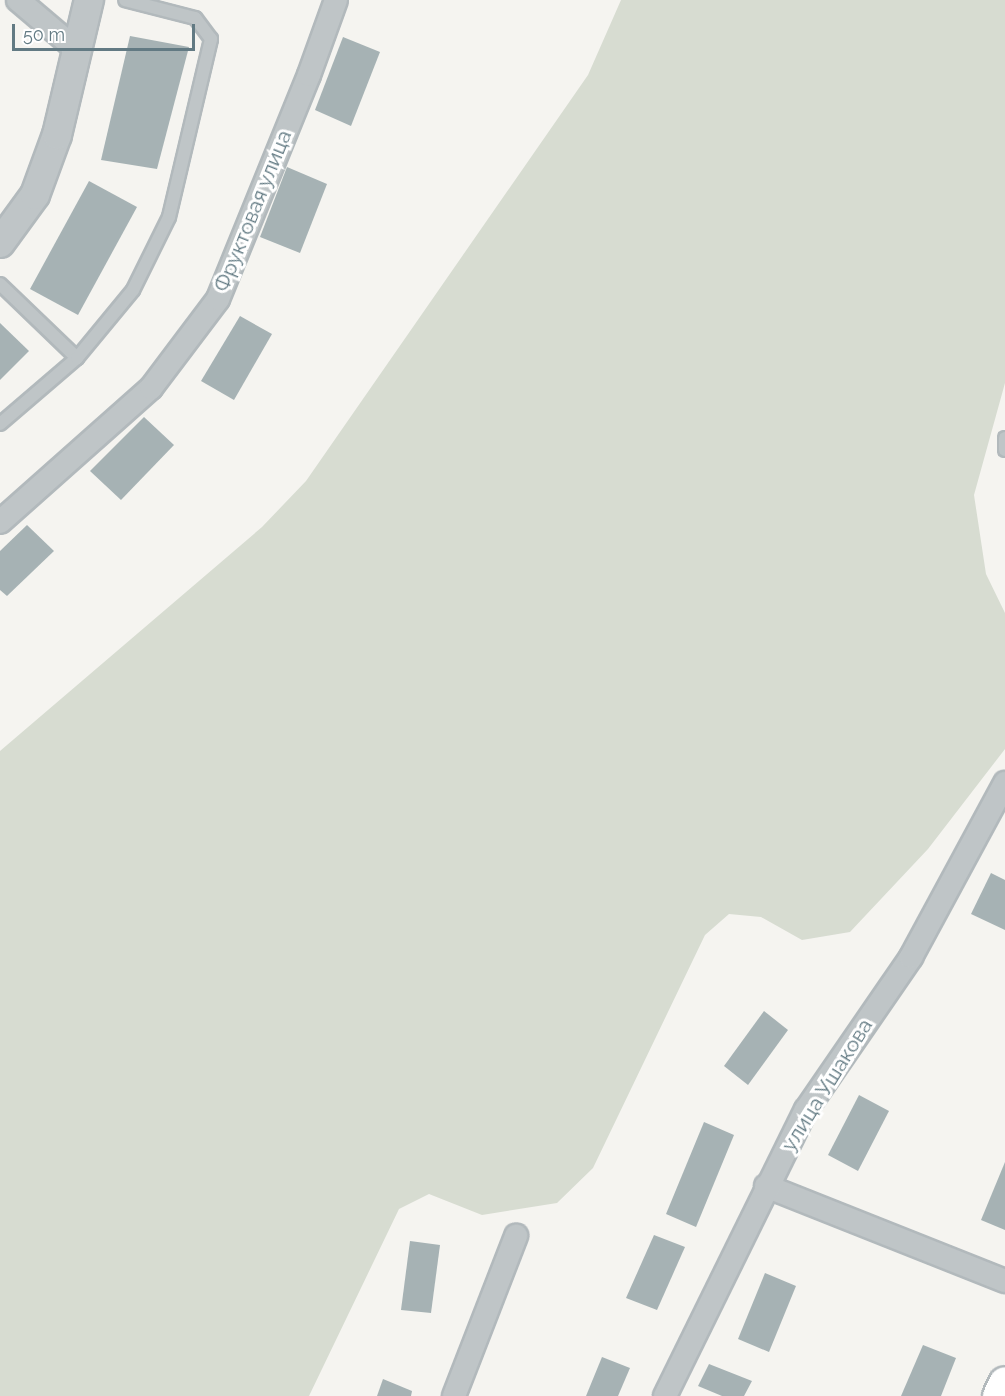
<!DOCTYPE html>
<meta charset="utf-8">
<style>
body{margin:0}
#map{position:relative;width:1005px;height:1396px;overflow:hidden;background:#f5f4f0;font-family:Raleway,sans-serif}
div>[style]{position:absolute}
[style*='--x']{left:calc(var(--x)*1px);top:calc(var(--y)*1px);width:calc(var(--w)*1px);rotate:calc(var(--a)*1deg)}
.green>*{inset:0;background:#d7dcd1}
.building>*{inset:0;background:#a6b2b4}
.roads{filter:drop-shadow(2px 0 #b2b9bc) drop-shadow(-2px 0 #b2b9bc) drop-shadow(0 2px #b2b9bc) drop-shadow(0 -2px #b2b9bc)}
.service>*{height:12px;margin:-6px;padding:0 6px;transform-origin:6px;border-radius:6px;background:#bfc5c7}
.minor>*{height:22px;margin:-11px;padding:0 11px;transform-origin:11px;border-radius:11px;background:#bfc5c7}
.tertiary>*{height:28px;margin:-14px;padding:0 14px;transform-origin:14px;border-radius:14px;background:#bfc5c7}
.secondary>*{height:33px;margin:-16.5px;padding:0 16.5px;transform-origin:16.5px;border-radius:16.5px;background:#fff}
span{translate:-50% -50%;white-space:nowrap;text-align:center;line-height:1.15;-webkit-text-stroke:6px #fff;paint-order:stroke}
.street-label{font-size:21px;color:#627a83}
.scale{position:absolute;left:12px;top:24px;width:183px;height:27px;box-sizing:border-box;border:3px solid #627a83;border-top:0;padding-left:8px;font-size:18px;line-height:21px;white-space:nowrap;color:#627a83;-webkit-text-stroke:4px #fff;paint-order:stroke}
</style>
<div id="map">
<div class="green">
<i style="clip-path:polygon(621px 0,1005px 0,1005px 383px,974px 495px,986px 574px,1005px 613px,1005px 749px,928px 849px,850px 932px,802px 940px,761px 917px,729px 914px,705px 935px,593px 1168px,557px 1203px,482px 1215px,429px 1194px,399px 1209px,309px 1396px,0 1396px,0 751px,262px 527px,306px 481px,588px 75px)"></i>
</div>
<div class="building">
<i style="clip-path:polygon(130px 36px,189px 47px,157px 169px,101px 160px)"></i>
<i style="clip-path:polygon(343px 37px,380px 52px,351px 126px,315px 110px)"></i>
<i style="clip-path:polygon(287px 167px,327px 184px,300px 253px,260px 237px)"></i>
<i style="clip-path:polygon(89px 181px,137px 207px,78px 315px,30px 289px)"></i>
<i style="clip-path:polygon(240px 316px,272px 334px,234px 400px,201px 381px)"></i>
<i style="clip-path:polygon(0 323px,29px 351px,0 380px)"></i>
<i style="clip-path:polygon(144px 417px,174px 445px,121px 500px,90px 471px)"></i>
<i style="clip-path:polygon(27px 525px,54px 551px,7px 596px,0 590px,0 551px)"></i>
<i style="clip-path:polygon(991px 873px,1005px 880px,1005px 930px,971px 914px)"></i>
<i style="clip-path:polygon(764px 1011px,788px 1030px,748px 1085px,724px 1066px)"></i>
<i style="clip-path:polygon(859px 1095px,889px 1111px,858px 1171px,828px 1155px)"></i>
<i style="clip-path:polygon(704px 1122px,734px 1135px,696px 1227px,666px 1214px)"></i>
<i style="clip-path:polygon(1005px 1162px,1005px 1230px,981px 1220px)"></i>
<i style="clip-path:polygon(654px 1235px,685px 1247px,657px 1310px,626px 1298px)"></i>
<i style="clip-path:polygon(410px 1241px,440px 1245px,431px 1313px,401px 1310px)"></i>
<i style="clip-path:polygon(765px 1273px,796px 1286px,769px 1352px,738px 1339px)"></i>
<i style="clip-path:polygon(923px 1345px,956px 1358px,941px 1396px,901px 1396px)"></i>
<i style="clip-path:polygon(602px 1357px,630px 1368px,618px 1396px,586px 1396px)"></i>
<i style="clip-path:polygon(709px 1364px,752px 1381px,744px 1396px,722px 1396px,698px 1386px)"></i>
<i style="clip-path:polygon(383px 1379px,412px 1391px,411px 1396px,377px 1396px)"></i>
</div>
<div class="roads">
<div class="service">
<i style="--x:0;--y:284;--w:107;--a:43.9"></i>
<i style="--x:0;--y:424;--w:101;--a:-40.6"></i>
<i style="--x:77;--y:358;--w:88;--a:-50.5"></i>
<i style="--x:133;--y:290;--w:81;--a:-63.7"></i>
<i style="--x:169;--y:217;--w:183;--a:-76.7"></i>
<i style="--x:211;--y:39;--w:26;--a:-127"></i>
<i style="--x:195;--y:18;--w:72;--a:-165.6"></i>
<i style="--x:1005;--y:438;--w:12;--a:90"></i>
</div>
<div class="minor">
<i style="--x:18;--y:0;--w:77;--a:40.3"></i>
<i style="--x:0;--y:522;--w:202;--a:-41.6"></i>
<i style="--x:151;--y:388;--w:111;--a:-53"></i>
<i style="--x:218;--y:299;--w:242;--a:-67.9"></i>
<i style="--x:309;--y:75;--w:80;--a:-70.2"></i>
<i style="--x:766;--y:1186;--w:257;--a:21.7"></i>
<i style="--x:454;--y:1396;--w:172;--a:-68.8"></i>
<i style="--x:665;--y:1396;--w:319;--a:-63.8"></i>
<i style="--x:806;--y:1110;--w:186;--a:-55.5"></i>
<i style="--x:911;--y:957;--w:198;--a:-61.6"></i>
</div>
<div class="tertiary">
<i style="--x:0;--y:243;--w:59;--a:-53.9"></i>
<i style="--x:35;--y:195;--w:64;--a:-69.9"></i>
<i style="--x:57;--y:135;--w:139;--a:-76.7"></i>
</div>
<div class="secondary">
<i style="--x:999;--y:1396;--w:14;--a:-65"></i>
</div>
</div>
<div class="street-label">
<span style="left:253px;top:211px;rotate:-68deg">Фруктовая улица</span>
<span style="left:827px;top:1085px;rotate:-58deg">улица Ушакова</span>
</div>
<div class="scale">50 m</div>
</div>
